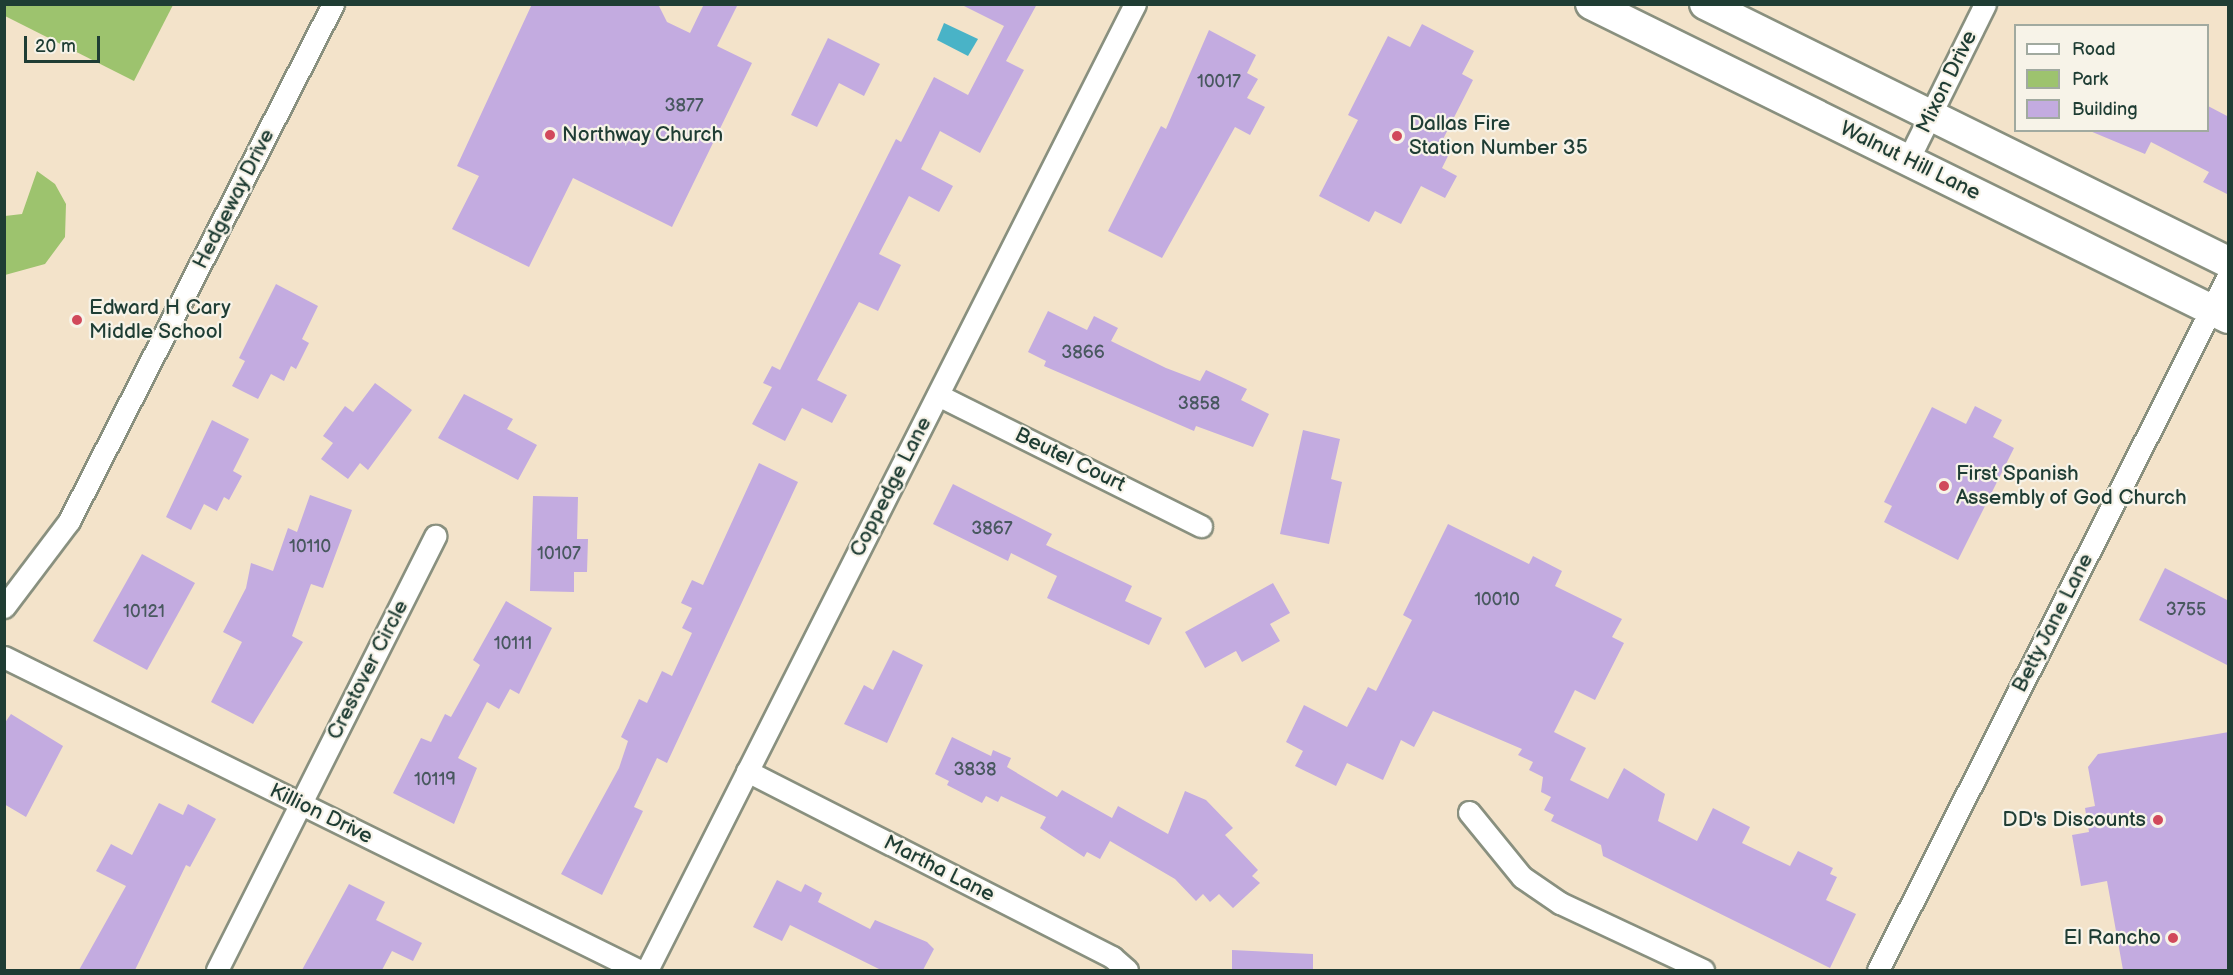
<!DOCTYPE html>
<style>
body{margin:0}
#map{position:relative;width:2233px;height:975px;overflow:hidden;background:#f3e3ca;font-family:"Balsamiq Sans",sans-serif}
div>[style]{position:absolute}
[style*='--x']{left:calc(var(--x)*1px);top:calc(var(--y)*1px);width:calc(var(--w)*1px);rotate:calc(var(--a)*1deg)}
.green>*{inset:0;background:#9dc36e}
.water>*{inset:0;background:#49b3c7}
.building>*{inset:0;background:#c3abe0}
.roads{filter:drop-shadow(2px 0 #89907f) drop-shadow(-2px 0 #89907f) drop-shadow(0 2px #89907f) drop-shadow(0 -2px #89907f)}
.minor>*{height:21px;margin:-10.5px;padding:0 10.5px;transform-origin:10.5px;border-radius:10.5px;background:#fff}
.secondary>*{height:30px;margin:-15px;padding:0 15px;transform-origin:15px;border-radius:15px;background:#fff}
.dots>*{width:16px;height:16px;translate:-50% -50%;box-sizing:border-box;border:3px solid #f7f3e8;border-radius:50%}
span{translate:-50% -50%;white-space:nowrap;text-align:center;line-height:1.15;-webkit-text-stroke:4.5px #f7f3e8;paint-order:stroke}
.number-label{font-size:18px;color:#48585f}
.number-label span{-webkit-text-stroke-width:0}
.street-label{font-size:21px;color:#1f3d34}
.poi-label{font-size:21px;color:#1f3d34}
.left{translate:0 -50%;text-align:left}
.right{translate:-100% -50%;text-align:right}
.frame{position:absolute;inset:0;border:6px solid #1f3d34;pointer-events:none}
.legend{position:absolute;left:2014px;top:24px;width:195px;height:108px;box-sizing:border-box;background:#f7f3e8;border:2px solid #a1aaa0;margin:0;padding:8px 10px;list-style:none;font-size:18px;color:#1f3d34}
.legend li{display:flex;align-items:center;gap:12px;height:30px}
.legend b{width:30px;border:2px solid #a1aaa0}
.scale{position:absolute;left:24px;top:36px;width:76px;height:27px;box-sizing:border-box;border:3px solid #1f3d34;border-top:0;padding-left:8px;font-size:18px;line-height:21px;white-space:nowrap;color:#1f3d34;-webkit-text-stroke:4px #f7f3e8;paint-order:stroke}
</style>
<div id="map">
<div class="green">
<i style="clip-path:polygon(4px 5px,5px 4px,173px 5px,134px 81px,5px 16px)"></i>
<i style="clip-path:polygon(37px 171px,55px 184px,66px 204px,65px 237px,45px 264px,5px 275px,5px 216px,22px 214px)"></i>
</div>
<div class="water">
<i style="clip-path:polygon(944px 23px,978px 39px,968px 56px,937px 40px)"></i>
</div>
<div class="building">
<i style="clip-path:polygon(532px 4px,658px 4px,667px 22px,690px 33px,704px 4px,738px 4px,717px 46px,752px 63px,672px 227px,573px 178px,529px 267px,452px 229px,479px 176px,457px 166px)"></i>
<i style="clip-path:polygon(960px 4px,1037px 4px,1006px 61px,1024px 70px,980px 153px,940px 131px,921px 169px,953px 186px,939px 212px,909px 196px,879px 254px,901px 265px,878px 311px,859px 302px,817px 380px,847px 395px,832px 423px,802px 408px,785px 441px,752px 424px,772px 387px,763px 383px,772px 366px,780px 370px,896px 139px,901px 142px,934px 77px,968px 95px,1004px 26px)"></i>
<i style="clip-path:polygon(1422px 24px,1474px 51px,1462px 74px,1473px 80px,1437px 151px,1448px 156px,1442px 168px,1457px 176px,1445px 198px,1421px 186px,1401px 224px,1375px 211px,1369px 222px,1319px 196px,1358px 120px,1348px 115px,1388px 36px,1410px 47px)"></i>
<i style="clip-path:polygon(1209px 30px,1256px 55px,1247px 73px,1258px 79px,1247px 98px,1265px 107px,1250px 135px,1235px 127px,1162px 258px,1108px 231px,1161px 126px,1166px 129px)"></i>
<i style="clip-path:polygon(828px 38px,880px 64px,864px 96px,839px 83px,817px 127px,791px 115px)"></i>
<i style="clip-path:polygon(2208px 106px,2229px 117px,2229px 195px,2203px 182px,2209px 172px,2151px 142px,2145px 154px,2090px 131px,2208px 130px)"></i>
<i style="clip-path:polygon(276px 284px,318px 306px,302px 339px,309px 343px,296px 369px,291px 366px,284px 381px,271px 374px,258px 399px,232px 386px,245px 361px,239px 358px)"></i>
<i style="clip-path:polygon(1048px 311px,1087px 330px,1094px 316px,1118px 328px,1111px 341px,1166px 368px,1200px 381px,1206px 370px,1247px 389px,1241px 400px,1269px 414px,1253px 447px,1196px 426px,1194px 431px,1044px 366px,1046px 361px,1028px 352px)"></i>
<i style="clip-path:polygon(375px 383px,412px 410px,368px 470px,360px 463px,348px 479px,321px 459px,333px 443px,323px 436px,345px 406px,353px 412px)"></i>
<i style="clip-path:polygon(464px 394px,513px 419px,507px 429px,537px 445px,518px 480px,438px 438px)"></i>
<i style="clip-path:polygon(1975px 406px,2002px 420px,1993px 437px,2014px 448px,1958px 560px,1884px 522px,1892px 506px,1884px 502px,1932px 407px,1966px 424px)"></i>
<i style="clip-path:polygon(212px 420px,249px 439px,233px 471px,242px 476px,229px 500px,224px 497px,217px 511px,204px 504px,191px 530px,166px 517px)"></i>
<i style="clip-path:polygon(1303px 430px,1340px 439px,1331px 479px,1342px 482px,1329px 544px,1280px 534px)"></i>
<i style="clip-path:polygon(759px 463px,798px 482px,667px 763px,657px 758px,634px 807px,643px 811px,602px 895px,561px 874px,619px 768px,628px 741px,621px 737px,639px 699px,647px 703px,662px 671px,672px 676px,692px 633px,682px 628px,692px 608px,681px 603px,692px 580px,703px 585px)"></i>
<i style="clip-path:polygon(953px 484px,1052px 534px,1046px 545px,1132px 586px,1125px 601px,1162px 618px,1149px 645px,1047px 598px,1057px 576px,1011px 553px,1008px 561px,933px 524px)"></i>
<i style="clip-path:polygon(310px 495px,352px 510px,323px 588px,311px 584px,292px 636px,303px 642px,253px 724px,211px 702px,242px 642px,223px 632px,246px 588px,251px 563px,273px 571px,288px 528px,297px 532px)"></i>
<i style="clip-path:polygon(533px 496px,578px 497px,577px 539px,588px 539px,587px 572px,574px 572px,574px 592px,530px 591px)"></i>
<i style="clip-path:polygon(1448px 524px,1529px 564px,1533px 556px,1562px 571px,1555px 586px,1622px 619px,1612px 637px,1624px 643px,1595px 700px,1575px 690px,1554px 732px,1586px 748px,1570px 780px,1608px 799px,1624px 768px,1665px 794px,1658px 821px,1697px 841px,1713px 808px,1750px 827px,1742px 843px,1790px 866px,1798px 851px,1833px 868px,1830px 874px,1837px 877px,1826px 900px,1856px 914px,1830px 968px,1603px 856px,1601px 845px,1551px 821px,1554px 815px,1544px 810px,1551px 797px,1541px 792px,1543px 777px,1529px 770px,1533px 762px,1518px 755px,1522px 749px,1433px 711px,1414px 747px,1401px 740px,1383px 780px,1347px 763px,1336px 786px,1295px 766px,1303px 751px,1286px 742px,1304px 705px,1347px 727px,1368px 687px,1376px 691px,1412px 620px,1403px 615px)"></i>
<i style="clip-path:polygon(142px 554px,195px 583px,147px 670px,93px 641px)"></i>
<i style="clip-path:polygon(2165px 568px,2229px 601px,2229px 666px,2139px 620px)"></i>
<i style="clip-path:polygon(1273px 583px,1290px 613px,1270px 624px,1280px 641px,1242px 662px,1236px 651px,1205px 668px,1185px 632px)"></i>
<i style="clip-path:polygon(506px 601px,552px 628px,519px 694px,510px 689px,499px 709px,487px 702px,458px 758px,477px 768px,454px 824px,393px 793px,421px 738px,431px 742px,445px 714px,451px 717px,480px 665px,473px 660px)"></i>
<i style="clip-path:polygon(893px 650px,923px 665px,887px 743px,844px 724px,864px 685px,873px 690px)"></i>
<i style="clip-path:polygon(11px 714px,63px 746px,26px 817px,4px 804px,4px 724px)"></i>
<i style="clip-path:polygon(2229px 732px,2229px 970px,2123px 970px,2107px 881px,2081px 886px,2072px 835px,2089px 832px,2085px 808px,2095px 806px,2088px 767px,2098px 754px)"></i>
<i style="clip-path:polygon(952px 737px,991px 756px,993px 750px,1011px 758px,1007px 767px,1057px 797px,1062px 790px,1112px 818px,1118px 806px,1168px 834px,1185px 791px,1206px 800px,1233px 828px,1225px 835px,1258px 870px,1252px 876px,1260px 883px,1233px 908px,1219px 894px,1210px 902px,1203px 894px,1196px 901px,1175px 879px,1110px 841px,1100px 859px,1087px 852px,1084px 857px,1040px 828px,1046px 817px,1001px 796px,998px 802px,986px 796px,982px 803px,947px 785px,949px 781px,935px 774px)"></i>
<i style="clip-path:polygon(159px 803px,183px 815px,188px 804px,216px 819px,190px 867px,186px 865px,135px 970px,79px 970px,126px 886px,96px 871px,111px 844px,132px 855px)"></i>
<i style="clip-path:polygon(777px 880px,801px 892px,805px 884px,822px 893px,818px 902px,870px 929px,875px 920px,927px 942px,934px 949px,923px 970px,881px 970px,790px 925px,782px 941px,753px 927px)"></i>
<i style="clip-path:polygon(349px 884px,385px 902px,376px 920px,422px 943px,413px 961px,392px 951px,382px 970px,302px 970px)"></i>
<i style="clip-path:polygon(1232px 950px,1313px 954px,1313px 970px,1232px 970px)"></i>
</div>
<div class="roads">
<div class="minor">
<i style="--x:1908;--y:160;--w:174;--a:-63.7"></i>
<i style="--x:938;--y:395;--w:294;--a:26.5"></i>
<i style="--x:4;--y:607;--w:108;--a:-52.9"></i>
<i style="--x:69;--y:521;--w:581;--a:-62.95"></i>
<i style="--x:4;--y:657;--w:707;--a:26.28"></i>
<i style="--x:747;--y:771;--w:410;--a:27"></i>
<i style="--x:1112;--y:957;--w:20;--a:41"></i>
<i style="--x:1469;--y:812;--w:84;--a:50.8"></i>
<i style="--x:1522;--y:877;--w:46;--a:34.4"></i>
<i style="--x:1560;--y:903;--w:158;--a:25.1"></i>
<i style="--x:217;--y:970;--w:486;--a:-63.3"></i>
<i style="--x:647;--y:970;--w:1082;--a:-63.2"></i>
<i style="--x:1878;--y:970;--w:777;--a:-63.24"></i>
</div>
<div class="secondary">
<i style="--x:1591;--y:4;--w:710;--a:26.24"></i>
<i style="--x:1705;--y:4;--w:583;--a:26.26"></i>
</div>
</div>
<div class="dots">
<i style="left:550px;top:135px;background:#d1495b"></i>
<i style="left:1397px;top:136px;background:#d1495b"></i>
<i style="left:77px;top:320px;background:#d1495b"></i>
<i style="left:1944px;top:486px;background:#d1495b"></i>
<i style="left:2158px;top:820px;background:#d1495b"></i>
<i style="left:2173px;top:938px;background:#d1495b"></i>
</div>
<div class="number-label">
<span style="left:1219px;top:82px">10017</span>
<span style="left:684px;top:106px">3877</span>
<span style="left:1083px;top:353px">3866</span>
<span style="left:1199px;top:404px">3858</span>
<span style="left:992px;top:529px">3867</span>
<span style="left:310px;top:547px">10110</span>
<span style="left:559px;top:554px">10107</span>
<span style="left:1497px;top:600px">10010</span>
<span style="left:2186px;top:610px">3755</span>
<span style="left:144px;top:612px">10121</span>
<span style="left:513px;top:644px">10111</span>
<span style="left:975px;top:770px">3838</span>
<span style="left:435px;top:780px">10119</span>
</div>
<div class="street-label">
<span style="left:1947px;top:82px;rotate:-64deg">Mixon Drive</span>
<span style="left:1910px;top:161px;rotate:26deg">Walnut Hill Lane</span>
<span style="left:234px;top:199px;rotate:-63deg">Hedgeway Drive</span>
<span style="left:1070px;top:460px;rotate:26deg">Beutel Court</span>
<span style="left:891px;top:487px;rotate:-63deg">Coppedge Lane</span>
<span style="left:2053px;top:623px;rotate:-63deg">Betty Jane Lane</span>
<span style="left:368px;top:670px;rotate:-63deg">Crestover Circle</span>
<span style="left:321px;top:814px;rotate:26deg">Killion Drive</span>
<span style="left:939px;top:869px;rotate:27deg">Martha Lane</span>
</div>
<div class="poi-label">
<span class="left" style="left:1409px;top:136px">Dallas Fire<br>Station Number 35</span>
<span class="left" style="left:562px;top:135px">Northway Church</span>
<span class="left" style="left:89px;top:320px">Edward H Cary<br>Middle School</span>
<span class="left" style="left:1956px;top:486px">First Spanish<br>Assembly of God Church</span>
<span class="right" style="left:2146px;top:820px">DD's Discounts</span>
<span class="right" style="left:2161px;top:938px">El Rancho</span>
</div>
<div class="frame"></div>
<ul class="legend">
<li><b style="height:8px;background:#fff"></b>Road</li>
<li><b style="height:16px;background:#9dc36e"></b>Park</li>
<li><b style="height:16px;background:#c3abe0"></b>Building</li>
</ul>
<div class="scale">20 m</div>
</div>
